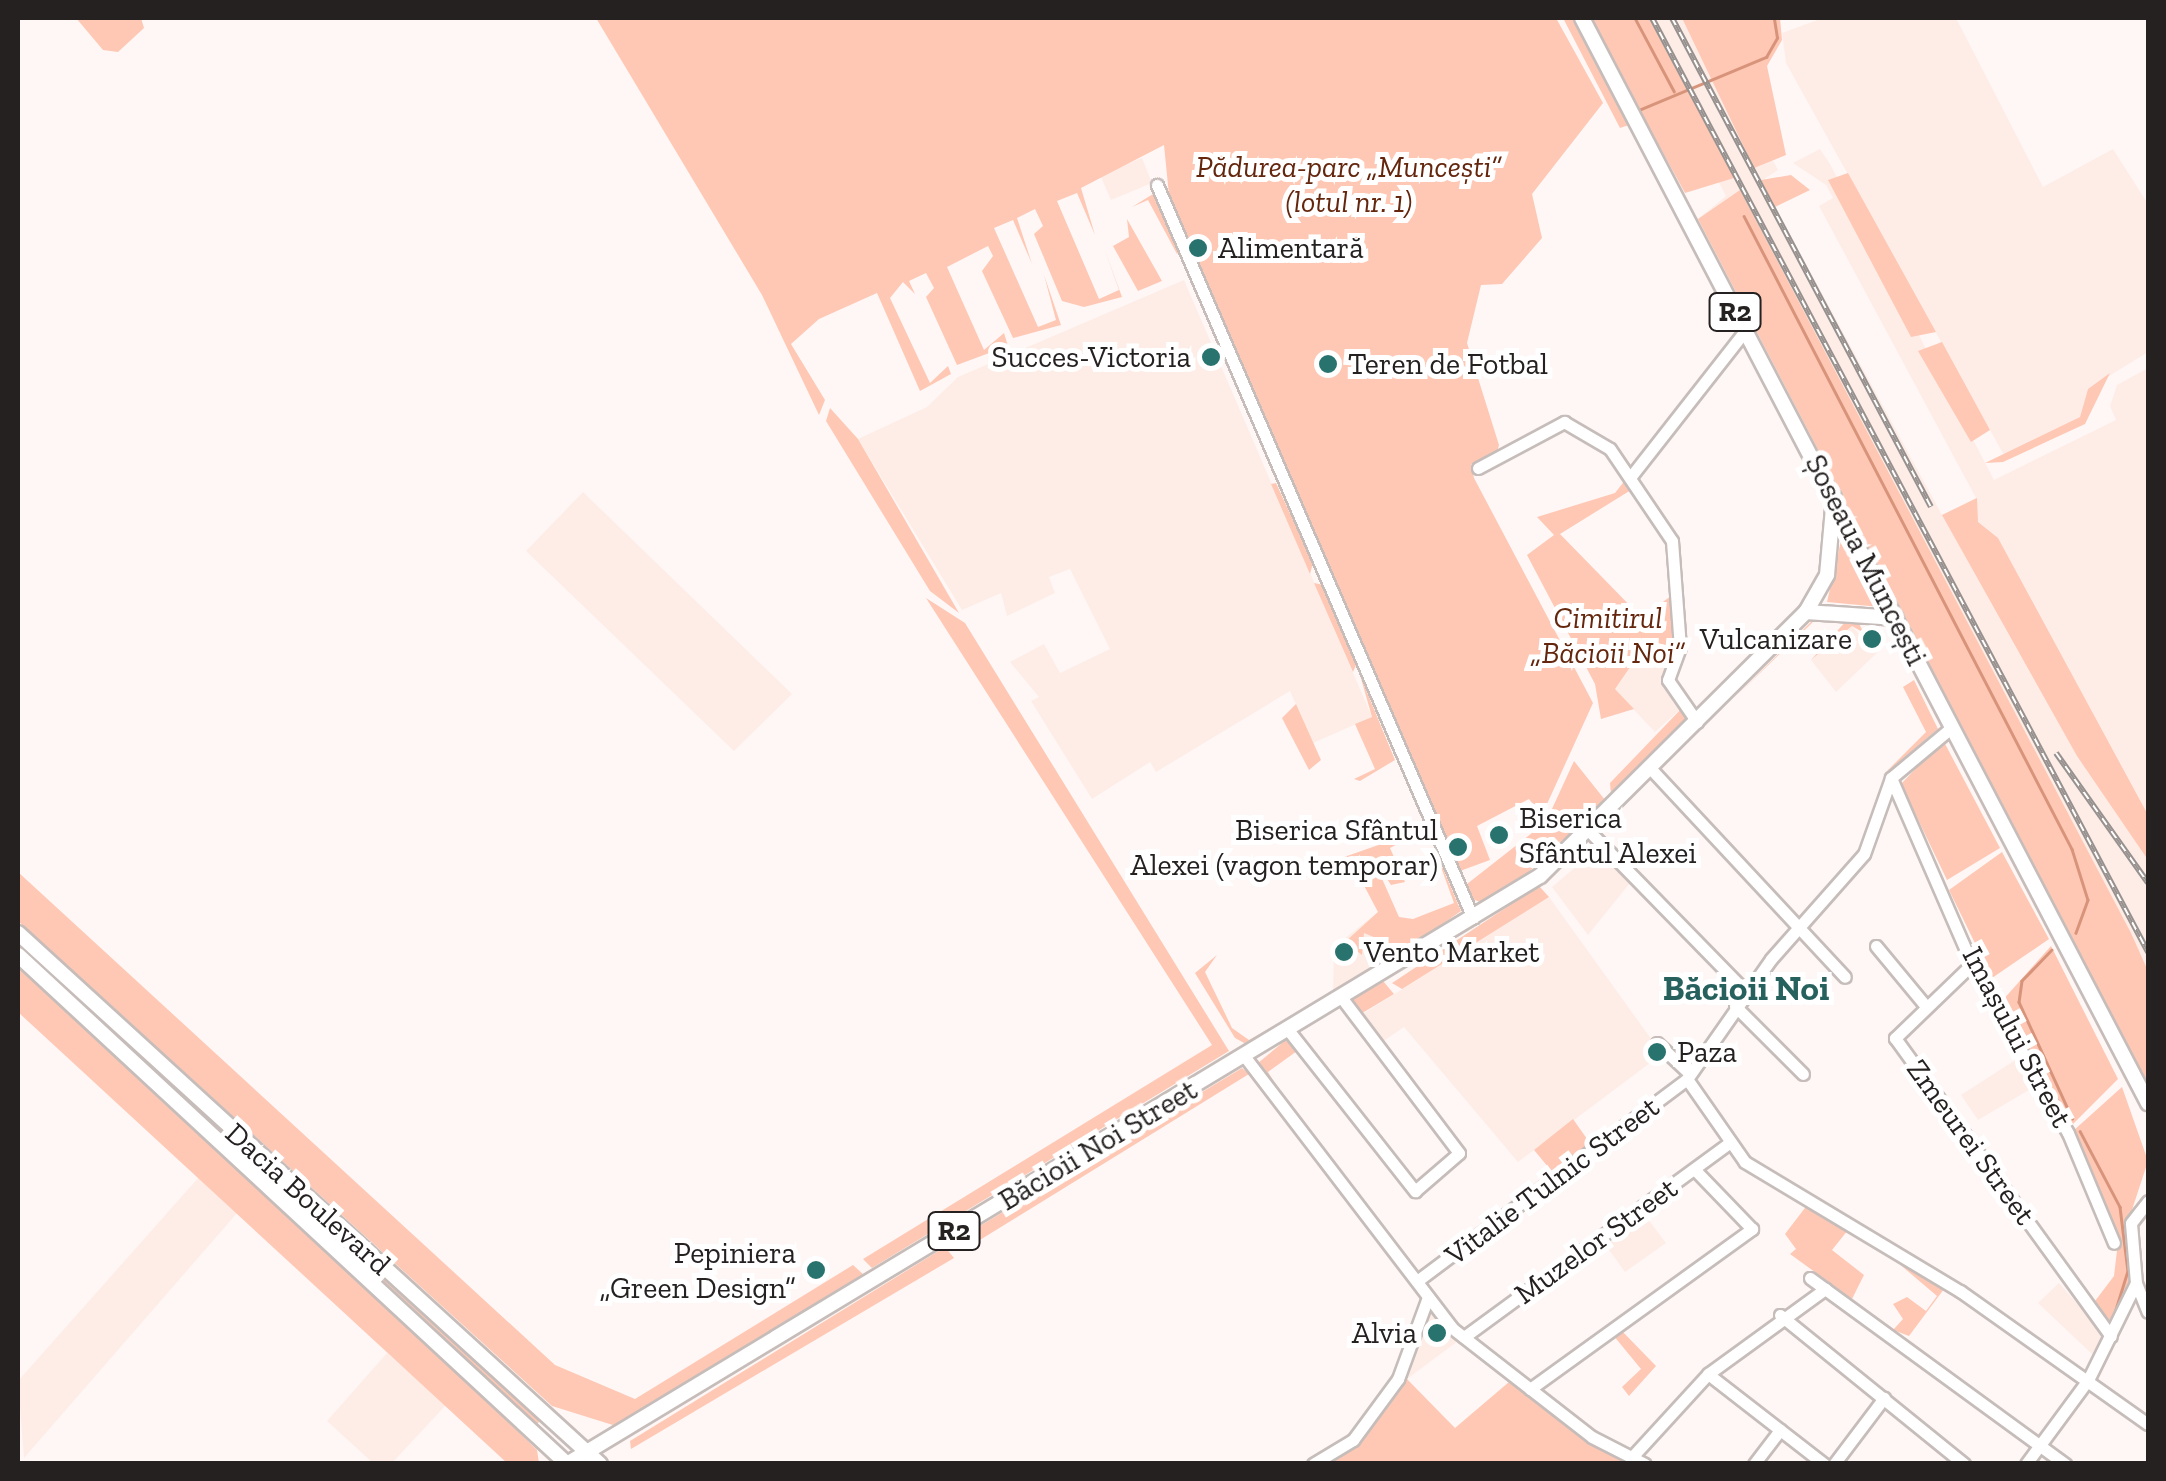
<!DOCTYPE html>
<meta charset="utf-8">
<style>
body{margin:0}
#map{position:relative;width:2166px;height:1481px;overflow:hidden;background:#fef7f5;font-family:"Zilla Slab",serif}
div>[style]{position:absolute}
[style*='--x']{left:calc(var(--x)*1px);top:calc(var(--y)*1px);width:calc(var(--w)*1px);rotate:calc(var(--a)*1deg)}
.built>*{inset:0;background:#feede6}
.green>*{inset:0;background:#fec8b5}
.stream>*{height:2.5px;margin:-1.25px;padding:0 1.25px;transform-origin:1.25px;border-radius:1.25px;background:#d8947b}
.roads{filter:drop-shadow(2px 0 #c6bdba) drop-shadow(-2px 0 #c6bdba) drop-shadow(0 2px #c6bdba) drop-shadow(0 -2px #c6bdba)}
.minor>*{height:11px;margin:-5.5px;padding:0 5.5px;transform-origin:5.5px;border-radius:5.5px;background:#fff}
.major>*{height:14px;margin:-7px;padding:0 7px;transform-origin:7px;border-radius:7px;background:#fff}
.rail>*{height:6px;margin-top:-3px;transform-origin:0;background:repeating-linear-gradient(90deg,#fff 0 8px,#96918f 0 16px);box-sizing:border-box;border-block:2px solid #96918f}
.dots>*{width:28px;height:28px;translate:-50% -50%;box-sizing:border-box;border:5px solid #fff;border-radius:50%}
span{translate:-50% -50%;white-space:nowrap;text-align:center;line-height:1.15;-webkit-text-stroke:10px #fff;paint-order:stroke}
.shield-label span{padding:2px 8px;background:#fff;border:2px solid;border-radius:8px;-webkit-text-stroke-width:0}
.shield-label{font-size:28px;color:#242120;font-weight:700}
.park-label{font-size:30px;color:#64260d;font-style:italic}
.poi-label{font-size:30px;color:#242120}
.left{translate:0 -50%;text-align:left}
.right{translate:-100% -50%;text-align:right}
.street-label{font-size:30px;color:#242120}
.quarter-label{font-size:35px;color:#27615e;font-weight:700}
.frame{position:absolute;inset:0;border:20px solid #242120;pointer-events:none}
</style>
<div id="map">
<div class="built">
<i style="clip-path:polygon(1633px 18px,1697px 18px,1778px 170px,1761px 181px,1942px 515px,1976px 498px,1819px 206px,1833px 198px,1826px 185px,1793px 163px,1820px 149px,1830px 164px,1994px 480px,2116px 420px,2110px 406px,2117px 385px,2148px 368px,2148px 1084px,1698px 219px,1726px 196px)"></i>
<i style="clip-path:polygon(1823px 18px,1956px 18px,2043px 187px,2113px 149px,2148px 204px,2148px 352px,2088px 389px,2080px 417px,2005px 457px,1786px 63px,1782px 33px)"></i>
<i style="clip-path:polygon(1142px 158px,1152px 183px,1111px 200px,1100px 175px)"></i>
<i style="clip-path:polygon(1184px 280px,1372px 717px,1313px 743px,1290px 691px,1156px 772px,1150px 762px,1092px 799px,1031px 701px,1039px 697px,1010px 662px,1044px 644px,1060px 673px,1110px 649px,1070px 569px,1049px 577px,1055px 593px,1007px 616px,1001px 593px,962px 610px,858px 439px,927px 407px,958px 377px)"></i>
<i style="clip-path:polygon(583px 492px,792px 694px,734px 751px,526px 551px)"></i>
<i style="clip-path:polygon(1852px 626px,1860px 635px,1872px 628px,1883px 647px,1836px 692px,1811px 660px)"></i>
<i style="clip-path:polygon(1650px 637px,1674px 651px,1661px 683px,1683px 707px,1655px 732px,1614px 689px)"></i>
<i style="clip-path:polygon(1598px 848px,1634px 878px,1588px 935px,1552px 887px)"></i>
<i style="clip-path:polygon(1549px 897px,1662px 1054px,1518px 1162px,1404px 1027px,1382px 1042px,1361px 1015px)"></i>
<i style="clip-path:polygon(1378px 912px,1391px 936px,1366px 973px,1333px 990px,1334px 947px)"></i>
<i style="clip-path:polygon(2017px 1059px,2034px 1087px,1978px 1120px,1961px 1095px)"></i>
<i style="clip-path:polygon(199px 1177px,238px 1212px,24px 1458px,18px 1381px)"></i>
<i style="clip-path:polygon(1644px 1214px,1666px 1243px,1625px 1272px,1604px 1243px)"></i>
<i style="clip-path:polygon(2059px 1283px,2105px 1336px,2093px 1355px,2038px 1303px)"></i>
<i style="clip-path:polygon(1429px 1310px,1458px 1341px,1407px 1379px,1404px 1376px)"></i>
<i style="clip-path:polygon(387px 1353px,446px 1405px,392px 1463px,373px 1463px,327px 1421px)"></i>
</div>
<div class="green">
<i style="clip-path:polygon(76px 18px,141px 18px,144px 28px,118px 52px,103px 50px)"></i>
<i style="clip-path:polygon(596px 18px,1556px 18px,1603px 103px,1532px 194px,1542px 238px,1502px 284px,1481px 285px,1467px 343px,1499px 445px,1496px 457px,1471px 464px,1474px 478px,1593px 703px,1542px 815px,1529px 799px,1477px 826px,1490px 860px,1460px 871px,1169px 195px,1164px 145px,1081px 188px,1095px 235px,1077px 193px,1057px 201px,1099px 299px,1119px 290px,1104px 248px,1122px 297px,1084px 307px,1062px 301px,1034px 234px,1043px 226px,1035px 209px,1017px 218px,1032px 264px,1013px 220px,994px 228px,1038px 327px,1056px 320px,1044px 275px,1061px 325px,1013px 338px,982px 271px,993px 256px,988px 246px,947px 267px,984px 350px,1004px 333px,1008px 346px,957px 365px,926px 297px,934px 288px,926px 273px,909px 281px,915px 294px,903px 282px,890px 298px,930px 383px,948px 366px,951px 374px,920px 391px,877px 293px,819px 319px,791px 344px,825px 400px,819px 415px,762px 295px)"></i>
<i style="clip-path:polygon(1563px 18px,1575px 18px,1632px 124px,1620px 128px)"></i>
<i style="clip-path:polygon(1589px 18px,1649px 18px,1734px 178px,1685px 193px)"></i>
<i style="clip-path:polygon(1682px 18px,1780px 18px,1782px 40px,1767px 66px,1786px 155px,1754px 168px)"></i>
<i style="clip-path:polygon(1848px 173px,1936px 332px,1911px 337px,1828px 180px)"></i>
<i style="clip-path:polygon(1791px 175px,1810px 190px,1775px 207px,1761px 180px)"></i>
<i style="clip-path:polygon(1740px 190px,2131px 933px,2148px 971px,2148px 1084px,1698px 219px)"></i>
<i style="clip-path:polygon(1153px 194px,1180px 251px,1177px 254px,1148px 200px,1132px 207px)"></i>
<i style="clip-path:polygon(1127px 219px,1162px 281px,1138px 291px,1113px 246px,1129px 237px)"></i>
<i style="clip-path:polygon(1942px 342px,1990px 430px,1971px 442px,1918px 351px)"></i>
<i style="clip-path:polygon(2110px 373px,2085px 424px,2003px 462px,1985px 463px,2080px 417px,2088px 389px)"></i>
<i style="clip-path:polygon(830px 408px,858px 439px,959px 613px,930px 591px,826px 421px)"></i>
<i style="clip-path:polygon(1626px 479px,1631px 490px,1560px 534px,1642px 618px,1676px 592px,1678px 641px,1674px 651px,1650px 638px,1615px 689px,1634px 709px,1601px 719px,1595px 684px,1527px 555px,1554px 535px,1537px 517px,1615px 493px)"></i>
<i style="clip-path:polygon(1276px 483px,1313px 563px,1310px 574px,1271px 484px)"></i>
<i style="clip-path:polygon(1977px 498px,1978px 522px,1998px 538px,2148px 815px,2148px 860px,2077px 756px,1942px 515px)"></i>
<i style="clip-path:polygon(1843px 532px,1881px 604px,1880px 607px,1827px 602px)"></i>
<i style="clip-path:polygon(1314px 583px,1324px 585px,1357px 663px,1353px 672px)"></i>
<i style="clip-path:polygon(926px 598px,965px 623px,1229px 1051px,872px 1268px,863px 1259px,1212px 1045px)"></i>
<i style="clip-path:polygon(1816px 617px,1857px 620px,1864px 633px,1852px 626px,1811px 660px,1847px 620px,1813px 622px,1733px 699px)"></i>
<i style="clip-path:polygon(1360px 675px,1395px 760px,1360px 781px,1354px 779px,1375px 769px,1355px 724px,1372px 717px)"></i>
<i style="clip-path:polygon(1914px 680px,1938px 729px,1882px 776px,1926px 732px,1903px 687px)"></i>
<i style="clip-path:polygon(1296px 704px,1321px 760px,1309px 770px,1282px 718px)"></i>
<i style="clip-path:polygon(1683px 707px,1687px 718px,1611px 794px,1610px 783px)"></i>
<i style="clip-path:polygon(1943px 740px,2000px 848px,1947px 880px,1901px 784px)"></i>
<i style="clip-path:polygon(1574px 761px,1605px 800px,1519px 881px,1483px 903px,1472px 899px,1467px 884px,1546px 822px)"></i>
<i style="clip-path:polygon(1427px 828px,1390px 848px,1405px 882px,1391px 885px,1372px 856px,1399px 917px,1413px 919px,1454px 903px,1433px 845px,1461px 911px,1387px 963px,1370px 956px,1376px 938px,1364px 933px,1362px 955px,1345px 942px,1378px 912px,1350px 859px,1287px 877px)"></i>
<i style="clip-path:polygon(2002px 852px,2049px 939px,1992px 978px,1949px 890px)"></i>
<i style="clip-path:polygon(18px 872px,555px 1365px,635px 1399px,853px 1265px,864px 1275px,616px 1426px,552px 1406px,18px 921px)"></i>
<i style="clip-path:polygon(1539px 886px,1549px 897px,1402px 989px,1392px 983px)"></i>
<i style="clip-path:polygon(18px 941px,540px 1421px,537px 1424px,18px 948px)"></i>
<i style="clip-path:polygon(2051px 946px,2118px 1079px,2071px 1126px,2002px 1001px)"></i>
<i style="clip-path:polygon(1217px 955px,1205px 972px,1232px 1028px,1249px 1040px,1332px 993px,1246px 1044px,1235px 1038px,1195px 973px)"></i>
<i style="clip-path:polygon(18px 966px,369px 1287px,537px 1450px,539px 1463px,507px 1463px,18px 1012px)"></i>
<i style="clip-path:polygon(1383px 981px,1394px 994px,1359px 1015px,1351px 1001px)"></i>
<i style="clip-path:polygon(1287px 1039px,1297px 1051px,1268px 1072px,1295px 1116px,1258px 1063px)"></i>
<i style="clip-path:polygon(1242px 1068px,1249px 1074px,962px 1251px,955px 1241px)"></i>
<i style="clip-path:polygon(2122px 1087px,2148px 1161px,2128px 1222px,2132px 1284px,2111px 1321px,2092px 1305px,2114px 1276px,2118px 1242px,2073px 1131px)"></i>
<i style="clip-path:polygon(1573px 1119px,1592px 1146px,1554px 1174px,1534px 1150px)"></i>
<i style="clip-path:polygon(1808px 1204px,1848px 1230px,1832px 1250px,1864px 1275px,1852px 1299px,1790px 1254px,1796px 1249px,1785px 1234px)"></i>
<i style="clip-path:polygon(1864px 1234px,1944px 1289px,1909px 1336px,1893px 1330px,1903px 1319px,1893px 1304px,1907px 1297px,1926px 1311px,1937px 1296px)"></i>
<i style="clip-path:polygon(945px 1247px,954px 1258px,631px 1449px,630px 1441px)"></i>
<i style="clip-path:polygon(1621px 1330px,1656px 1366px,1629px 1396px,1622px 1387px,1641px 1369px,1613px 1335px)"></i>
<i style="clip-path:polygon(1404px 1376px,1455px 1428px,1509px 1382px,1632px 1464px,1322px 1464px,1354px 1445px)"></i>
</div>
<div class="stream">
<i style="--x:1635;--y:18;--w:83;--a:61.9"></i>
<i style="--x:1639;--y:110;--w:138;--a:-22.7"></i>
<i style="--x:1766;--y:57;--w:22;--a:-60"></i>
<i style="--x:1777;--y:38;--w:20;--a:-99"></i>
<i style="--x:1744;--y:216;--w:713;--a:62.61"></i>
<i style="--x:2072;--y:849;--w:53;--a:72.6"></i>
<i style="--x:2088;--y:900;--w:35;--a:110"></i>
<i style="--x:2052;--y:950;--w:43;--a:134.1"></i>
<i style="--x:2022;--y:981;--w:21;--a:98"></i>
<i style="--x:2019;--y:1002;--w:128;--a:65.4"></i>
<i style="--x:2080;--y:1131;--w:86;--a:62.2"></i>
<i style="--x:2120;--y:1207;--w:64;--a:82.9"></i>
<i style="--x:2128;--y:1271;--w:44;--a:107.2"></i>
</div>
<div class="roads">
<div class="minor">
<i style="--x:1157;--y:185;--w:798;--a:66.68"></i>
<i style="--x:1478;--y:468;--w:98;--a:-28.1"></i>
<i style="--x:1564;--y:422;--w:53;--a:30.4"></i>
<i style="--x:1610;--y:449;--w:111;--a:56"></i>
<i style="--x:1672;--y:541;--w:106;--a:85.7"></i>
<i style="--x:1680;--y:647;--w:35;--a:110"></i>
<i style="--x:1668;--y:680;--w:51;--a:55.4"></i>
<i style="--x:1632;--y:475;--w:183;--a:-51.9"></i>
<i style="--x:1651;--y:769;--w:284;--a:47"></i>
<i style="--x:1891;--y:778;--w:203;--a:66.5"></i>
<i style="--x:1972;--y:964;--w:194;--a:60.4"></i>
<i style="--x:2068;--y:1133;--w:119;--a:67.3"></i>
<i style="--x:1589;--y:831;--w:225;--a:45.7"></i>
<i style="--x:1876;--y:946;--w:75;--a:50.4"></i>
<i style="--x:1972;--y:964;--w:107;--a:136.1"></i>
<i style="--x:1895;--y:1038;--w:368;--a:54.1"></i>
<i style="--x:1735;--y:1006;--w:96;--a:45"></i>
<i style="--x:1289;--y:1031;--w:204;--a:51.8"></i>
<i style="--x:1415;--y:1191;--w:58;--a:-40.8"></i>
<i style="--x:1459;--y:1153;--w:196;--a:-127.1"></i>
<i style="--x:1657;--y:1043;--w:42;--a:43.1"></i>
<i style="--x:1245;--y:1057;--w:341;--a:52.6"></i>
<i style="--x:1452;--y:1328;--w:177;--a:37.9"></i>
<i style="--x:1592;--y:1437;--w:59;--a:27"></i>
<i style="--x:1687;--y:1079;--w:101;--a:55.1"></i>
<i style="--x:1745;--y:1162;--w:251;--a:31"></i>
<i style="--x:1960;--y:1291;--w:230;--a:35.3"></i>
<i style="--x:1687;--y:1079;--w:146;--a:-55"></i>
<i style="--x:1771;--y:959;--w:140;--a:-48.5"></i>
<i style="--x:1864;--y:854;--w:81;--a:-70.4"></i>
<i style="--x:1891;--y:778;--w:80;--a:-39.9"></i>
<i style="--x:1810;--y:1278;--w:316;--a:36.1"></i>
<i style="--x:1417;--y:1281;--w:337;--a:-36.8"></i>
<i style="--x:2136;--y:1283;--w:31;--a:68"></i>
<i style="--x:1780;--y:1315;--w:237;--a:39"></i>
<i style="--x:1464;--y:1337;--w:327;--a:-36.2"></i>
<i style="--x:1708;--y:1374;--w:147;--a:37.8"></i>
<i style="--x:1530;--y:1389;--w:274;--a:-35.8"></i>
<i style="--x:1752;--y:1229;--w:83;--a:-134"></i>
<i style="--x:1632;--y:1457;--w:113;--a:-47.5"></i>
<i style="--x:1708;--y:1374;--w:145;--a:-36"></i>
<i style="--x:1313;--y:1464;--w:47;--a:-31"></i>
<i style="--x:1353;--y:1440;--w:76;--a:-53.6"></i>
<i style="--x:1398;--y:1379;--w:87;--a:-69.9"></i>
<i style="--x:1754;--y:1464;--w:43;--a:-52.6"></i>
<i style="--x:1834;--y:1464;--w:83;--a:-52.9"></i>
<i style="--x:2026;--y:1464;--w:104;--a:-53.6"></i>
<i style="--x:2088;--y:1380;--w:108;--a:-63.7"></i>
<i style="--x:2136;--y:1283;--w:60;--a:-94.8"></i>
<i style="--x:2131;--y:1223;--w:28;--a:-52"></i>
</div>
<div class="major">
<i style="--x:1582;--y:18;--w:1224;--a:62.45"></i>
<i style="--x:1806;--y:612;--w:90;--a:3.8"></i>
<i style="--x:18;--y:933;--w:788;--a:42.38"></i>
<i style="--x:18;--y:955;--w:749;--a:42.83"></i>
<i style="--x:567;--y:1464;--w:1137;--a:-31.15"></i>
<i style="--x:1540;--y:876;--w:375;--a:-44.8"></i>
<i style="--x:1806;--y:612;--w:43;--a:-60.4"></i>
<i style="--x:1827;--y:575;--w:78;--a:-84.9"></i>
</div>
</div>
<div class="rail">
<i style="--x:1652;--y:18;--w:1058;--a:62.03"></i>
<i style="--x:1672;--y:18;--w:553;--a:62.09"></i>
<i style="--x:2056;--y:753;--w:159;--a:54.7"></i>
</div>
<div class="dots">
<i style="left:1198px;top:248px;background:#29736f"></i>
<i style="left:1211px;top:357px;background:#29736f"></i>
<i style="left:1328px;top:364px;background:#29736f"></i>
<i style="left:1872px;top:639px;background:#29736f"></i>
<i style="left:1499px;top:835px;background:#29736f"></i>
<i style="left:1458px;top:847px;background:#29736f"></i>
<i style="left:1344px;top:952px;background:#29736f"></i>
<i style="left:1657px;top:1052px;background:#29736f"></i>
<i style="left:816px;top:1270px;background:#29736f"></i>
<i style="left:1437px;top:1333px;background:#29736f"></i>
</div>
<div class="shield-label">
<span style="left:1735px;top:312px">R2</span>
<span style="left:954px;top:1231px">R2</span>
</div>
<div class="park-label">
<span style="left:1349px;top:184px">Pădurea-parc „Muncești”<br>(lotul nr. 1)</span>
<span style="left:1608px;top:635px">Cimitirul<br>„Băcioii Noi”</span>
</div>
<div class="poi-label">
<span class="left" style="left:1218px;top:248px">Alimentară</span>
<span class="right" style="left:1191px;top:357px">Succes-Victoria</span>
<span class="left" style="left:1348px;top:364px">Teren de Fotbal</span>
<span class="right" style="left:1852px;top:639px">Vulcanizare</span>
<span class="left" style="left:1519px;top:835px">Biserica<br>Sfântul Alexei</span>
<span class="right" style="left:1438px;top:847px">Biserica Sfântul<br>Alexei (vagon temporar)</span>
<span class="left" style="left:1364px;top:952px">Vento Market</span>
<span class="left" style="left:1677px;top:1052px">Paza</span>
<span class="right" style="left:796px;top:1270px">Pepiniera<br>„Green Design”</span>
<span class="right" style="left:1417px;top:1333px">Alvia</span>
</div>
<div class="street-label">
<span style="left:1866px;top:560px;rotate:63deg">Șoseaua Muncești</span>
<span style="left:2017px;top:1037px;rotate:62deg">Imașului Street</span>
<span style="left:1971px;top:1142px;rotate:54deg">Zmeurei Street</span>
<span style="left:1098px;top:1145px;rotate:-31deg">Băcioii Noi Street</span>
<span style="left:1552px;top:1181px;rotate:-37deg">Vitalie Tulnic Street</span>
<span style="left:308px;top:1199px;rotate:42deg">Dacia Boulevard</span>
<span style="left:1596px;top:1241px;rotate:-36deg">Muzelor Street</span>
</div>
<div class="quarter-label">
<span style="left:1746px;top:988px">Băcioii Noi</span>
</div>
<div class="frame"></div>
</div>
